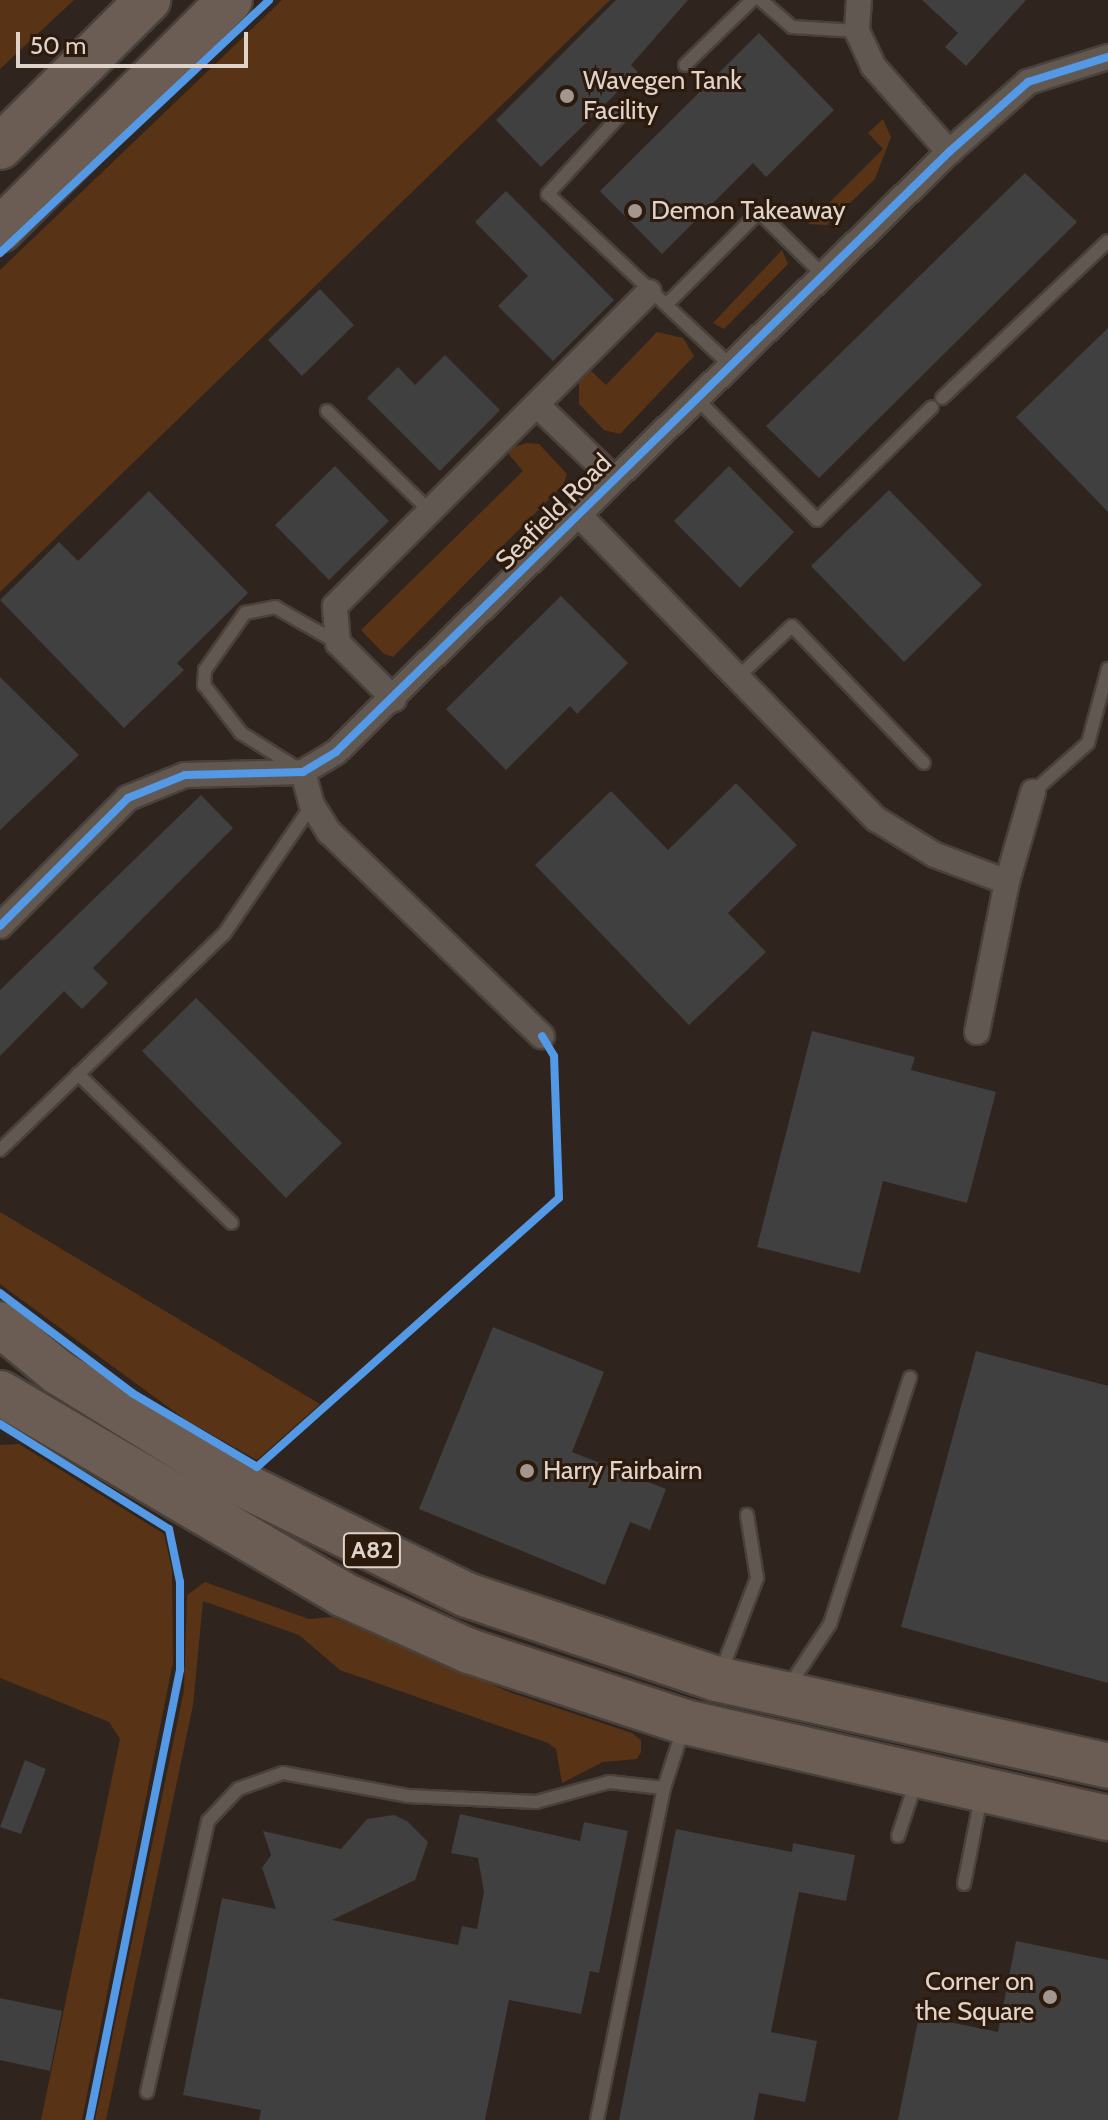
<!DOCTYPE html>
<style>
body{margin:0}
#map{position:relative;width:1108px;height:2120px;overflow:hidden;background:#2f241e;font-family:Cabin,sans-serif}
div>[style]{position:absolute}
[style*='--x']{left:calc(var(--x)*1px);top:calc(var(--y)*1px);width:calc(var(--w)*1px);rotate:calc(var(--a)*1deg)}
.green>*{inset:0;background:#593316}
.building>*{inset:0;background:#404040}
.roads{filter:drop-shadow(2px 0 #4a413b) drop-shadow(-2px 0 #4a413b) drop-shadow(0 2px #4a413b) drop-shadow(0 -2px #4a413b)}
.lane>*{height:12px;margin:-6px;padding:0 6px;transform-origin:6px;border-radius:6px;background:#615851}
.street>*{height:24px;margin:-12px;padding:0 12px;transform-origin:12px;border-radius:12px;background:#615851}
.highway>*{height:44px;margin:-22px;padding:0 22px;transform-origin:22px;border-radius:22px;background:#6b5d54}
.cycleway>*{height:8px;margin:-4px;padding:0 4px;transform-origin:4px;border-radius:4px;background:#5399e6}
.dots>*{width:22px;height:22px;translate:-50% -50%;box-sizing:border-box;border:4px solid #2c1a0d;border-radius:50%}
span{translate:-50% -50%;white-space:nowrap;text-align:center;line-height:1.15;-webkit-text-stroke:6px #2c1a0d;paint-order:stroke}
.shield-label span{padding:2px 6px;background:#2c1a0d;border:2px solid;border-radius:6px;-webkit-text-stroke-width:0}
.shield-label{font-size:24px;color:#e0d3ca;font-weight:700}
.poi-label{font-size:26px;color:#e0d3ca}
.left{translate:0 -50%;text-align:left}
.right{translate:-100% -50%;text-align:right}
.street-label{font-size:26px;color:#e0d3ca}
.scale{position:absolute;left:16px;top:32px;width:232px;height:36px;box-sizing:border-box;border:4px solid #e0d3ca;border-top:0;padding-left:10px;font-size:24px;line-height:28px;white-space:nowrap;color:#e0d3ca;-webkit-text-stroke:6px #2c1a0d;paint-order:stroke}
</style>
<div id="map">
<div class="green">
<i style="clip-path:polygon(0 0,74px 0,0 69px)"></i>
<i style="clip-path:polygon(282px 0,610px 0,0 592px,0 270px)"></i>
<i style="clip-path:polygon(883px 119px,891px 137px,875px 179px,827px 225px,808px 224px,883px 149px,868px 133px)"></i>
<i style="clip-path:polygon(782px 250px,788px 264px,724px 329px,713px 323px)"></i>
<i style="clip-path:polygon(657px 332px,683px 338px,694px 356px,620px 434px,604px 430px,579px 404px,579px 376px,588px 368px,606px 385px)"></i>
<i style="clip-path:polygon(527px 443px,539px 444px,567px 474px,563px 485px,393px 657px,384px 654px,361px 630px,523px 471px,505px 450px)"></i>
<i style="clip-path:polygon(0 1212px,320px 1404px,257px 1460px,186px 1420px,0 1284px)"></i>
<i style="clip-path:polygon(19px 1444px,164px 1534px,172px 1570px,173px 1662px,82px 2120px,41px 2120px,120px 1739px,109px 1722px,0 1678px,0 1445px)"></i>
<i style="clip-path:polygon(205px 1582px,309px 1619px,332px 1617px,512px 1693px,632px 1733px,641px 1740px,641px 1752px,637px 1759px,603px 1762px,562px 1783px,556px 1749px,548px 1743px,340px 1670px,299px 1635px,203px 1601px,193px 1705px,106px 2120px,95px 2120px,184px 1690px,187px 1595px)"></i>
</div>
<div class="building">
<i style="clip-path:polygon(616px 0,688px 0,631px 65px,638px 72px,541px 167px,496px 120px)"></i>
<i style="clip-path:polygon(922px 0,1026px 0,966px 66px,945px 47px,958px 33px)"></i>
<i style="clip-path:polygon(759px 33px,834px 110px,766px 177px,753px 163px,662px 254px,600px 191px)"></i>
<i style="clip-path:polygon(1025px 173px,1077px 222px,819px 478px,766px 426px)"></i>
<i style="clip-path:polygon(506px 191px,614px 300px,553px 361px,498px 306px,528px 276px,475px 222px)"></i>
<i style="clip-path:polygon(320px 289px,354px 325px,302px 376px,268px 340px)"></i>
<i style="clip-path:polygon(1108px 328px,1108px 512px,1016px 417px)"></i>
<i style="clip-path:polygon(445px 355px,500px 410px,440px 471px,367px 398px,398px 367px,415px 385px)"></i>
<i style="clip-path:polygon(335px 466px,389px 521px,329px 580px,275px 525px)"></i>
<i style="clip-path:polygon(729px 466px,794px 532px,740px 588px,674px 521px)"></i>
<i style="clip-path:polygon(889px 490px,982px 585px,904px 662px,811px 566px)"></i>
<i style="clip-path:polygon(149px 491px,248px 593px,177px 663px,184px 670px,124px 728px,0 600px,59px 542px,78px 561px)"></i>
<i style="clip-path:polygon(561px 596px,628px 663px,577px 714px,570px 706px,506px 770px,446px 709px)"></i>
<i style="clip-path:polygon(0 677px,79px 755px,0 830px)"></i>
<i style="clip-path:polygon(736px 783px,797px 845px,728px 913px,766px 952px,689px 1025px,535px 865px,611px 791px,668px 850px)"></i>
<i style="clip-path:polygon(201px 795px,233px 828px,93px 968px,108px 983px,82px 1009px,64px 991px,0 1056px,0 990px)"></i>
<i style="clip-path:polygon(196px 998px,342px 1143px,286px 1198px,142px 1051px)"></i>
<i style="clip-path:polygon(812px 1031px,915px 1057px,911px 1070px,996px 1092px,967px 1203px,883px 1181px,860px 1273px,757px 1247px)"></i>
<i style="clip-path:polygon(493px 1327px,604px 1372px,572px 1452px,666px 1489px,650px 1530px,630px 1522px,605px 1585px,419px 1509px)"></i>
<i style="clip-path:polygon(976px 1351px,1108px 1386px,1108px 1683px,901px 1627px)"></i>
<i style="clip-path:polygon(25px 1760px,46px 1769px,21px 1834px,0 1827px)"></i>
<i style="clip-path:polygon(460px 1814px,580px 1841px,584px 1822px,628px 1831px,599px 1973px,590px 1971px,581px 2014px,509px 2000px,485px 2120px,259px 2120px,261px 2110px,183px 2095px,222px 1898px,276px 1909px,262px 1868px,271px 1855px,263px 1831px,341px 1849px,367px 1819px,394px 1815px,407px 1821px,428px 1842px,415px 1880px,332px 1920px,458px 1945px,462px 1926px,477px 1929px,484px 1892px,478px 1858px,451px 1853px)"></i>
<i style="clip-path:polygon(676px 1829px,792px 1852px,793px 1843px,855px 1855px,846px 1901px,799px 1892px,771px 2032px,817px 2041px,805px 2102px,759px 2093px,754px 2120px,619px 2120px)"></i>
<i style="clip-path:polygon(1016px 1941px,1108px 1960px,1108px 2120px,898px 2120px,919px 2016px,998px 2032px)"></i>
<i style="clip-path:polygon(0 1998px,62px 2011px,50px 2071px,0 2060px)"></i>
</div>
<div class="roads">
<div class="lane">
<i style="--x:761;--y:0;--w:41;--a:41.1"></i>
<i style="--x:792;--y:27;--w:65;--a:3.5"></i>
<i style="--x:685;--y:65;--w:93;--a:-44.1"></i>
<i style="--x:624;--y:111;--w:113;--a:132.5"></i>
<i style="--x:548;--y:194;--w:248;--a:43.2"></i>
<i style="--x:669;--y:302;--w:127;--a:-45"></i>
<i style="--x:759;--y:212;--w:88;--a:44.5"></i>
<i style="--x:696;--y:398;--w:172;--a:45.2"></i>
<i style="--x:817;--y:520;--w:161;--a:-44.5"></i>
<i style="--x:942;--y:398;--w:228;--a:-43.4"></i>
<i style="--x:327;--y:411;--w:145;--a:44.2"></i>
<i style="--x:738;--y:677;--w:74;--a:-43.4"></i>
<i style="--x:792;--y:626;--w:190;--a:46.1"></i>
<i style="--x:297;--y:768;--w:66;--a:-148"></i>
<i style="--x:241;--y:733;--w:61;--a:-127.6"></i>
<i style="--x:204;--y:685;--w:15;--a:-86"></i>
<i style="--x:205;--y:670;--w:70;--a:-54.9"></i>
<i style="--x:245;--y:613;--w:31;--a:-11"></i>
<i style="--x:275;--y:607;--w:73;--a:29.7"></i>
<i style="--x:1033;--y:792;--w:74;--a:-41.7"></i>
<i style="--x:1088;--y:743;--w:77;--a:-74.9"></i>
<i style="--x:78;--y:1074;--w:214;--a:44.1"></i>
<i style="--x:0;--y:1150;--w:311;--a:-44"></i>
<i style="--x:224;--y:934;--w:156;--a:-55.7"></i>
<i style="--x:721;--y:1672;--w:101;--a:-69"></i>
<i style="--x:757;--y:1578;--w:64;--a:-99"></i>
<i style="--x:789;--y:1686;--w:74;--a:-56.5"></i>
<i style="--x:830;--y:1624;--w:259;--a:-72"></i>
<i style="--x:898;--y:1836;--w:57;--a:-71.6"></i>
<i style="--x:964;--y:1884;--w:89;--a:-78.9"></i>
<i style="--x:147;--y:2092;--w:278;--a:-77.3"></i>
<i style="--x:208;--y:1821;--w:44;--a:-46.8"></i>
<i style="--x:238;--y:1789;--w:48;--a:-19.6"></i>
<i style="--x:283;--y:1773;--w:127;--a:10.4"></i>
<i style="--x:408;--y:1796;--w:128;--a:2.7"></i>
<i style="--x:536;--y:1802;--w:76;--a:-15.3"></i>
<i style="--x:609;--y:1782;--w:55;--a:6.2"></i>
<i style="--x:597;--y:2120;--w:339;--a:-78.6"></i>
<i style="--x:664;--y:1788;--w:62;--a:-72.1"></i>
</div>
<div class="street">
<i style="--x:859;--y:0;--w:31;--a:94"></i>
<i style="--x:857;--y:31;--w:38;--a:65"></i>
<i style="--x:873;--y:66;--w:115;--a:48.5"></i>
<i style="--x:538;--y:406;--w:105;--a:43.8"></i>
<i style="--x:579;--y:515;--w:425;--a:45.7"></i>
<i style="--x:876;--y:819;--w:69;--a:31.4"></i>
<i style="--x:935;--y:855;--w:77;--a:20.6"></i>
<i style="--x:394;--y:699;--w:79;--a:-135"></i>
<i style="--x:338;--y:643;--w:37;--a:-95"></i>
<i style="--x:335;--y:606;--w:444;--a:-45"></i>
<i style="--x:303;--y:772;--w:34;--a:75"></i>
<i style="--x:312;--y:805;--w:32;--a:58"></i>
<i style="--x:329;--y:832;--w:295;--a:43.8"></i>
<i style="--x:0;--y:926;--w:181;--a:-45"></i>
<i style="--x:128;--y:798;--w:61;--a:-22"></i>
<i style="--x:185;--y:775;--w:118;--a:-1.5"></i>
<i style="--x:303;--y:772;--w:39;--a:-31"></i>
<i style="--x:336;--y:752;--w:858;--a:-44.39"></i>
<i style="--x:949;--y:152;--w:106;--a:-41.5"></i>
<i style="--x:1028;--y:82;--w:84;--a:-17.4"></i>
<i style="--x:977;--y:1032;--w:153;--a:-78.7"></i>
<i style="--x:1007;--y:882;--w:94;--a:-73.9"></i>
</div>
<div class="highway">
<i style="--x:0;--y:147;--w:209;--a:-44.8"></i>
<i style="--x:0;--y:230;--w:325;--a:-45"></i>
<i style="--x:0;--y:1324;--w:75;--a:39.6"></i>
<i style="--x:58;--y:1372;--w:206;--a:31.7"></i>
<i style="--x:233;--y:1480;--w:261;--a:26.2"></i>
<i style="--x:467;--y:1595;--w:264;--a:18.6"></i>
<i style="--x:717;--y:1679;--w:401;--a:12.5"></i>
<i style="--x:0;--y:1393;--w:397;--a:30.4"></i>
<i style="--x:342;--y:1594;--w:139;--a:24.2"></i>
<i style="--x:469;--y:1651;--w:227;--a:18.2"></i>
<i style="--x:685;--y:1722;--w:434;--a:12.8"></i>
</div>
</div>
<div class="cycleway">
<i style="--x:0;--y:253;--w:369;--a:-43.2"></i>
<i style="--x:0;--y:926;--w:181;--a:-45"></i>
<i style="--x:128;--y:798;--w:61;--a:-22"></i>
<i style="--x:185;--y:775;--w:118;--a:-1.5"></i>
<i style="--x:303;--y:772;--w:39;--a:-31"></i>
<i style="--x:336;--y:752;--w:858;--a:-44.39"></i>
<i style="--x:949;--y:152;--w:106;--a:-41.5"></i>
<i style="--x:1028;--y:82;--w:84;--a:-17.4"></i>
<i style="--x:0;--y:1293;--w:166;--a:37.1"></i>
<i style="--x:132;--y:1393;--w:145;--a:30.6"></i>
<i style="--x:257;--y:1467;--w:404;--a:-41.7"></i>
<i style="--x:559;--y:1198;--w:142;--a:-92"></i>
<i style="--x:554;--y:1056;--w:23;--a:-121"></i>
<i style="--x:0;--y:1424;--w:199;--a:31.9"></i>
<i style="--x:169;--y:1529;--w:54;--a:78.3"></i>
<i style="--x:180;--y:1582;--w:88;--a:90"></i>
<i style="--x:180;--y:1670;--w:459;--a:101.4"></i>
</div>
<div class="dots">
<i style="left:567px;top:96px;background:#a2968e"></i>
<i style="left:635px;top:211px;background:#a2968e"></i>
<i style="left:527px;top:1471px;background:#a2968e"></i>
<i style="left:1050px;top:1997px;background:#a2968e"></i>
</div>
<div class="shield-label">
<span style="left:372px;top:1550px">A82</span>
</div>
<div class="poi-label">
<span class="left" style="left:583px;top:96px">Wavegen Tank<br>Facility</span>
<span class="left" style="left:651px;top:211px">Demon Takeaway</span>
<span class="left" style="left:543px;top:1471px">Harry Fairbairn</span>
<span class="right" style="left:1034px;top:1997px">Corner on<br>the Square</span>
</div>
<div class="street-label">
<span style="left:554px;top:512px;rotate:-45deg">Seafield Road</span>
</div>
<div class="scale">50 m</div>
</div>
